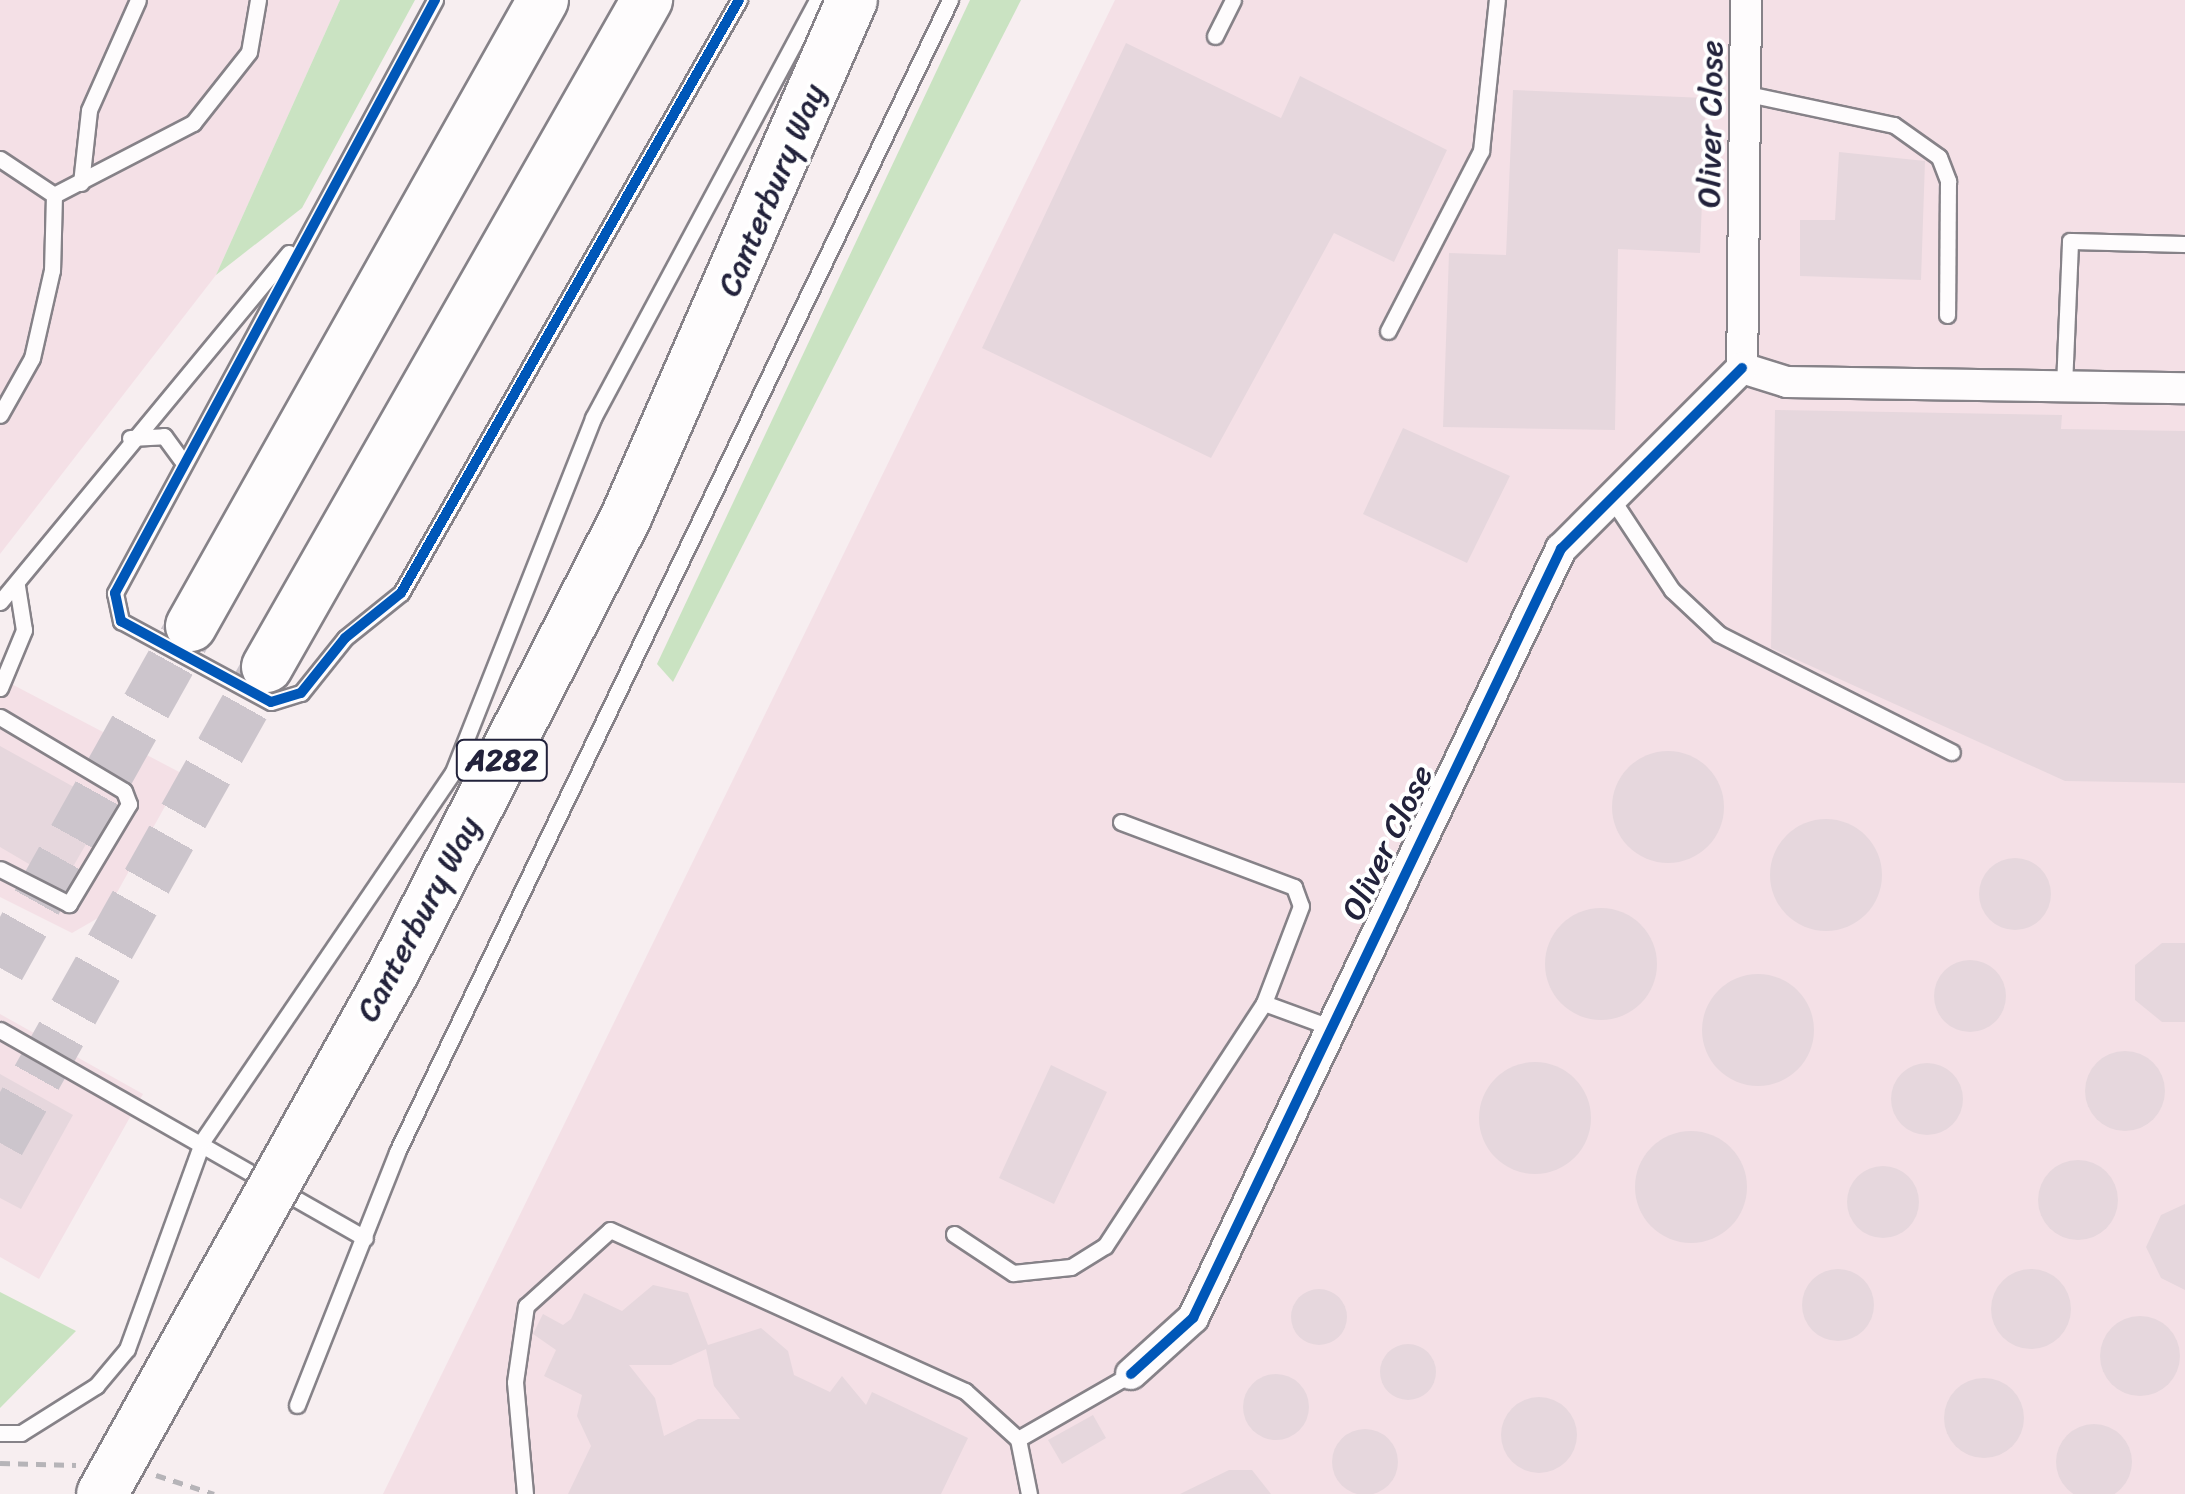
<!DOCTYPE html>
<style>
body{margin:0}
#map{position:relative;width:2185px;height:1494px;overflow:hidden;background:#f7eef0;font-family:Sriracha,sans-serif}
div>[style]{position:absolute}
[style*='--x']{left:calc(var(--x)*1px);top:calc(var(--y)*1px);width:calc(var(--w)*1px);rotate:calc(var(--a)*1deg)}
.built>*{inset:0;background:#f4e0e6}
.green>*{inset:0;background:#cae3c2}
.building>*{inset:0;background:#e6d7dd}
.round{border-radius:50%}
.trunk-tunnel>*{height:50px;margin-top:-25px;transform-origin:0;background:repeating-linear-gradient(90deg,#ccc5cc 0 50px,transparent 0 75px)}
.path>*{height:5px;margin-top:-2.5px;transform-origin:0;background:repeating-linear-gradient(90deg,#b6b4b8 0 10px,transparent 0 18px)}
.roads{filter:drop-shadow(2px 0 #868288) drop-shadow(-2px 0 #868288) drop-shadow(0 2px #868288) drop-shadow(0 -2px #868288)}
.service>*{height:15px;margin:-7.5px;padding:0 7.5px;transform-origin:7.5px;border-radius:7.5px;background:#fefcfd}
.minor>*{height:30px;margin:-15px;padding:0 15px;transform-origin:15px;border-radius:15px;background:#fefcfd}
.trunk>*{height:50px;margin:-25px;padding:0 25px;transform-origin:25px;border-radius:25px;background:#fefcfd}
.bridges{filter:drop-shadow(2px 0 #868288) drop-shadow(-2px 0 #868288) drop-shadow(0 2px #868288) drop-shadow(0 -2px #868288)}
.trunk-bridge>*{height:50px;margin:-25px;padding:0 25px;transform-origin:25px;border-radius:25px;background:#fefcfd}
.cycleway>*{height:10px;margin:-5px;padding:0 5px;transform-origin:5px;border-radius:5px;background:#0057b8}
span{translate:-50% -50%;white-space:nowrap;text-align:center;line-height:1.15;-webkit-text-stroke:8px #fff;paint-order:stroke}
.shield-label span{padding:2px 8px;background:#fff;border:2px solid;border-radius:8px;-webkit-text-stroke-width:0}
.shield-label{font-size:30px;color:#22223b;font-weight:700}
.street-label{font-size:32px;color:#22223b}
</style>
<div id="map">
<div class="built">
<i style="clip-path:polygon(0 0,340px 0,216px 275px,0 554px)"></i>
<i style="clip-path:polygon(1115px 0,2185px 0,2185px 1494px,383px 1494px)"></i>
<i style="clip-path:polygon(0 678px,183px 774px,105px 914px,72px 933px,0 897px)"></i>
<i style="clip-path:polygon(0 1014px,143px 1094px,39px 1279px,0 1257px)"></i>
</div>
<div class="green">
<i style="clip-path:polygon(340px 0,415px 0,302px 208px,216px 275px)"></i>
<i style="clip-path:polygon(970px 0,1021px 0,673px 682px,657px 664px)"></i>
<i style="clip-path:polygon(0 1292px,76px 1331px,0 1408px)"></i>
</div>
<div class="building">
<i style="clip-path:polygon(1126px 43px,1281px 118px,1300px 76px,1447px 150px,1394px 262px,1334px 233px,1211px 458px,982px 348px)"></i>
<i style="clip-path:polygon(1513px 90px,1706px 98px,1700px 253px,1618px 249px,1615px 430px,1443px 427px,1449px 253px,1506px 255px)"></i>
<i style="clip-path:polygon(1839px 152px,1925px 161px,1921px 280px,1800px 276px,1800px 220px,1835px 220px)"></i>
<i style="clip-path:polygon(1775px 410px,2062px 415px,2061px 429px,2185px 431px,2185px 783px,2065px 781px,1771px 648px)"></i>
<i style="clip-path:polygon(1403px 428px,1510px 476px,1467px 563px,1363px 514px)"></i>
<i style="clip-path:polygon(0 746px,108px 806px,63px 884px,0 847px)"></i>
<i class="round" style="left:1612px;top:751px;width:112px;height:112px"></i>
<i class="round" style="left:1770px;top:819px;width:112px;height:112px"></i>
<i class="round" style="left:1979px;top:858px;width:72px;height:72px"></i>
<i class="round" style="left:1545px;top:908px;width:112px;height:112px"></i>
<i style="clip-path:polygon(2162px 943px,2185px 943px,2185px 1022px,2162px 1022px,2135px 1000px,2135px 965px)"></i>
<i class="round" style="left:1934px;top:960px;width:72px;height:72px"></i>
<i class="round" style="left:1702px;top:974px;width:112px;height:112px"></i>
<i class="round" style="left:2085px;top:1051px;width:80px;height:80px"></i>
<i class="round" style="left:1479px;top:1062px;width:112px;height:112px"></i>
<i class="round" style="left:1891px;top:1063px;width:72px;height:72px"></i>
<i style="clip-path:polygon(1051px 1065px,1107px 1092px,1054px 1204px,999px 1178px)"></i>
<i style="clip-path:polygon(0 1074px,73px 1115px,21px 1209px,0 1198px)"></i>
<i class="round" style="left:1635px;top:1131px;width:112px;height:112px"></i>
<i class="round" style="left:2038px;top:1160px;width:80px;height:80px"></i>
<i class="round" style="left:1847px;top:1166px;width:72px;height:72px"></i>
<i style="clip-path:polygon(2185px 1204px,2185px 1290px,2161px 1278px,2146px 1247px,2161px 1215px)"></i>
<i class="round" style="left:1802px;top:1269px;width:72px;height:72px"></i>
<i class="round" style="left:1991px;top:1269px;width:80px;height:80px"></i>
<i style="clip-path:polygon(evenodd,653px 1285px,688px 1293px,708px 1345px,761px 1328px,788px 1351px,794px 1375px,830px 1392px,842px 1376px,866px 1405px,872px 1392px,968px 1438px,941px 1494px,568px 1494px,591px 1446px,577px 1416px,582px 1395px,544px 1376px,556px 1350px,533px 1334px,543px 1314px,563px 1325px,571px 1319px,584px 1293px,622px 1311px,653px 1285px,706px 1349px,714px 1386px,740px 1419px,698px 1419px,664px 1436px,655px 1398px,629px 1365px,671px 1365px,706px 1349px)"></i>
<i class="round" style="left:1291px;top:1289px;width:56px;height:56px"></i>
<i class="round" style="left:2100px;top:1316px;width:80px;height:80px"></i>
<i class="round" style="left:1380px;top:1344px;width:56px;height:56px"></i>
<i class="round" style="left:1243px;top:1374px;width:66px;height:66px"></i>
<i class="round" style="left:1944px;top:1378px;width:80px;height:80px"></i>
<i class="round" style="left:1501px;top:1397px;width:76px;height:76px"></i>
<i style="clip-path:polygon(1093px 1415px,1106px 1438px,1062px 1464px,1048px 1440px)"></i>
<i class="round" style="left:2056px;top:1424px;width:76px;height:76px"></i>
<i class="round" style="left:1332px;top:1429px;width:66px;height:66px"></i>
<i style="clip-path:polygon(1229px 1470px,1252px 1470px,1271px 1494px,1180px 1494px)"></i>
</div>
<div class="trunk-tunnel">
<i style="--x:0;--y:968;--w:392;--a:-60.8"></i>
<i style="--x:0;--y:1143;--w:546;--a:-60.71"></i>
</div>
<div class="path">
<i style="--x:0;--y:1463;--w:76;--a:1.5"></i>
<i style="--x:156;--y:1475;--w:61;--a:18.1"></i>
</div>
<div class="roads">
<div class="service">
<i style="--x:435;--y:0;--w:674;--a:118.35"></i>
<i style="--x:115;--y:593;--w:29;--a:78"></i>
<i style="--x:121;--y:621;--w:170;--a:28.4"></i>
<i style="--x:271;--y:702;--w:31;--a:-17"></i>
<i style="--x:301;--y:693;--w:70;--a:-51.3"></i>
<i style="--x:345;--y:638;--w:72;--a:-38.8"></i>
<i style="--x:401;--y:593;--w:683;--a:-60.32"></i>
<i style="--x:1215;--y:36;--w:40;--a:-63.4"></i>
<i style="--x:1748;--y:94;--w:149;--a:12"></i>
<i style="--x:1894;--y:125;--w:55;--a:35.4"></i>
<i style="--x:1939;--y:157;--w:26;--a:69"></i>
<i style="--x:1948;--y:181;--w:134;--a:90.4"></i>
<i style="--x:0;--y:159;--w:65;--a:33.7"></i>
<i style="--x:54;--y:195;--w:75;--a:91.5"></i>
<i style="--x:52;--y:270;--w:90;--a:102.8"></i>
<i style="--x:32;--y:358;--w:65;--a:119.3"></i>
<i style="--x:81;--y:183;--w:73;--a:-83.7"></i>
<i style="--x:89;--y:110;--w:120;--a:-66"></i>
<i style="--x:54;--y:195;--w:157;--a:-27.4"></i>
<i style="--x:193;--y:123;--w:90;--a:-51.7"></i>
<i style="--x:249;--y:52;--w:53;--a:-80.2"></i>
<i style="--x:1388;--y:331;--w:203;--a:-62.7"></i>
<i style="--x:1481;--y:151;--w:152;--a:-84"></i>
<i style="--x:2064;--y:386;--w:145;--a:-87.6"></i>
<i style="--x:2070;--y:241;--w:115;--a:1.5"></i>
<i style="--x:130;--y:438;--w:34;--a:-3"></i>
<i style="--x:164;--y:436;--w:29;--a:54"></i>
<i style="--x:1610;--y:496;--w:113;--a:56.6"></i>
<i style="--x:1672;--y:590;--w:64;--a:43.1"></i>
<i style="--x:1719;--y:634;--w:261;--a:26.9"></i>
<i style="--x:0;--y:602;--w:453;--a:-50.4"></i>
<i style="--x:0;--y:688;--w:63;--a:-67.5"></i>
<i style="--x:24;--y:630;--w:45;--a:-99"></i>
<i style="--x:0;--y:717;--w:144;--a:30.8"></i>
<i style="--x:124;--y:791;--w:14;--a:69"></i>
<i style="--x:129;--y:804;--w:117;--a:121"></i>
<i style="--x:69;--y:904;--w:77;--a:-153.1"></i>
<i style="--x:1121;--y:822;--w:185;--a:20.6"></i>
<i style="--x:1294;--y:887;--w:20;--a:70"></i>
<i style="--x:1301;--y:906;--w:104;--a:110.9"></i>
<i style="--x:1264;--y:1003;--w:67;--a:20.1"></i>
<i style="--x:0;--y:1030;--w:420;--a:29.7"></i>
<i style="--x:954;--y:1234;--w:71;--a:33.5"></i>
<i style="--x:1013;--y:1273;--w:58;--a:-5.9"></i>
<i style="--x:1071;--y:1267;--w:40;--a:-32"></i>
<i style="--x:1105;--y:1246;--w:290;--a:-56.8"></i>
<i style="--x:297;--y:1405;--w:272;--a:-68.4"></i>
<i style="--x:397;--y:1152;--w:1278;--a:-64.36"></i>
<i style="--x:0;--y:1433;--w:21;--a:0"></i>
<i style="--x:21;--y:1433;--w:89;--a:-32.1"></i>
<i style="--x:96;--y:1386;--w:48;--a:-50"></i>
<i style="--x:127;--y:1349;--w:222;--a:-70"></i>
<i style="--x:203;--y:1140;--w:445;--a:-55.8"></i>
<i style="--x:453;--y:772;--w:381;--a:-68.4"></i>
<i style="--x:593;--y:418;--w:474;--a:-61.8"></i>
<i style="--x:1018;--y:1439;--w:56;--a:78.7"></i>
<i style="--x:525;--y:1494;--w:112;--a:-95.1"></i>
<i style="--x:515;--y:1382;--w:77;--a:-81.8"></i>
<i style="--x:526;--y:1306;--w:113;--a:-42.1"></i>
<i style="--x:610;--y:1230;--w:390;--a:24.4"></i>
<i style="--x:965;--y:1391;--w:72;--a:42.2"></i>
<i style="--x:1018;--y:1439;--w:130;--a:-29.9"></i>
</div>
<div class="minor">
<i style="--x:1746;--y:0;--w:368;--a:90.6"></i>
<i style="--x:1742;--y:368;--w:47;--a:17.3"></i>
<i style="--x:1787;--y:382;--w:398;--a:0.9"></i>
<i style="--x:1131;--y:1374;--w:84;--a:-42.1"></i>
<i style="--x:1193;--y:1318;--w:853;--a:-64.43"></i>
<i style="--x:1561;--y:549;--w:256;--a:-45"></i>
</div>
<div class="trunk">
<i style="--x:191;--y:626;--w:718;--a:-60.65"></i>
<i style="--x:267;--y:667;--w:768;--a:-60.33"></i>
</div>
</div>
<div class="bridges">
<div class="trunk-bridge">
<i style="--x:102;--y:1494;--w:599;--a:-60.82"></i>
<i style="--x:394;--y:971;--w:510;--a:-62.93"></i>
<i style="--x:626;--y:517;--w:564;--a:-66.39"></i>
</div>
</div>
<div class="cycleway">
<i style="--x:435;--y:0;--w:674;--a:118.35"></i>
<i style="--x:115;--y:593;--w:29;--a:78"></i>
<i style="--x:121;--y:621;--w:170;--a:28.4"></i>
<i style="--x:271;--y:702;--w:31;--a:-17"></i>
<i style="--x:301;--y:693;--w:70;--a:-51.3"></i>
<i style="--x:345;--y:638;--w:72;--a:-38.8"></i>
<i style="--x:401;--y:593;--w:683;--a:-60.32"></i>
<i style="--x:1131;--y:1374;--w:84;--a:-42.1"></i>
<i style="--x:1193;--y:1318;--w:853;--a:-64.43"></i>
<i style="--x:1561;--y:549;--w:256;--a:-45"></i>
</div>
<div class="shield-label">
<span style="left:502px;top:760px">A282</span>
</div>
<div class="street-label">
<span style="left:1711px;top:124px;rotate:-89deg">Oliver Close</span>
<span style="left:772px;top:190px;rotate:-67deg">Canterbury Way</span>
<span style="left:1388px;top:843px;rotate:-64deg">Oliver Close</span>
<span style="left:419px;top:919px;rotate:-62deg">Canterbury Way</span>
</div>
</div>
